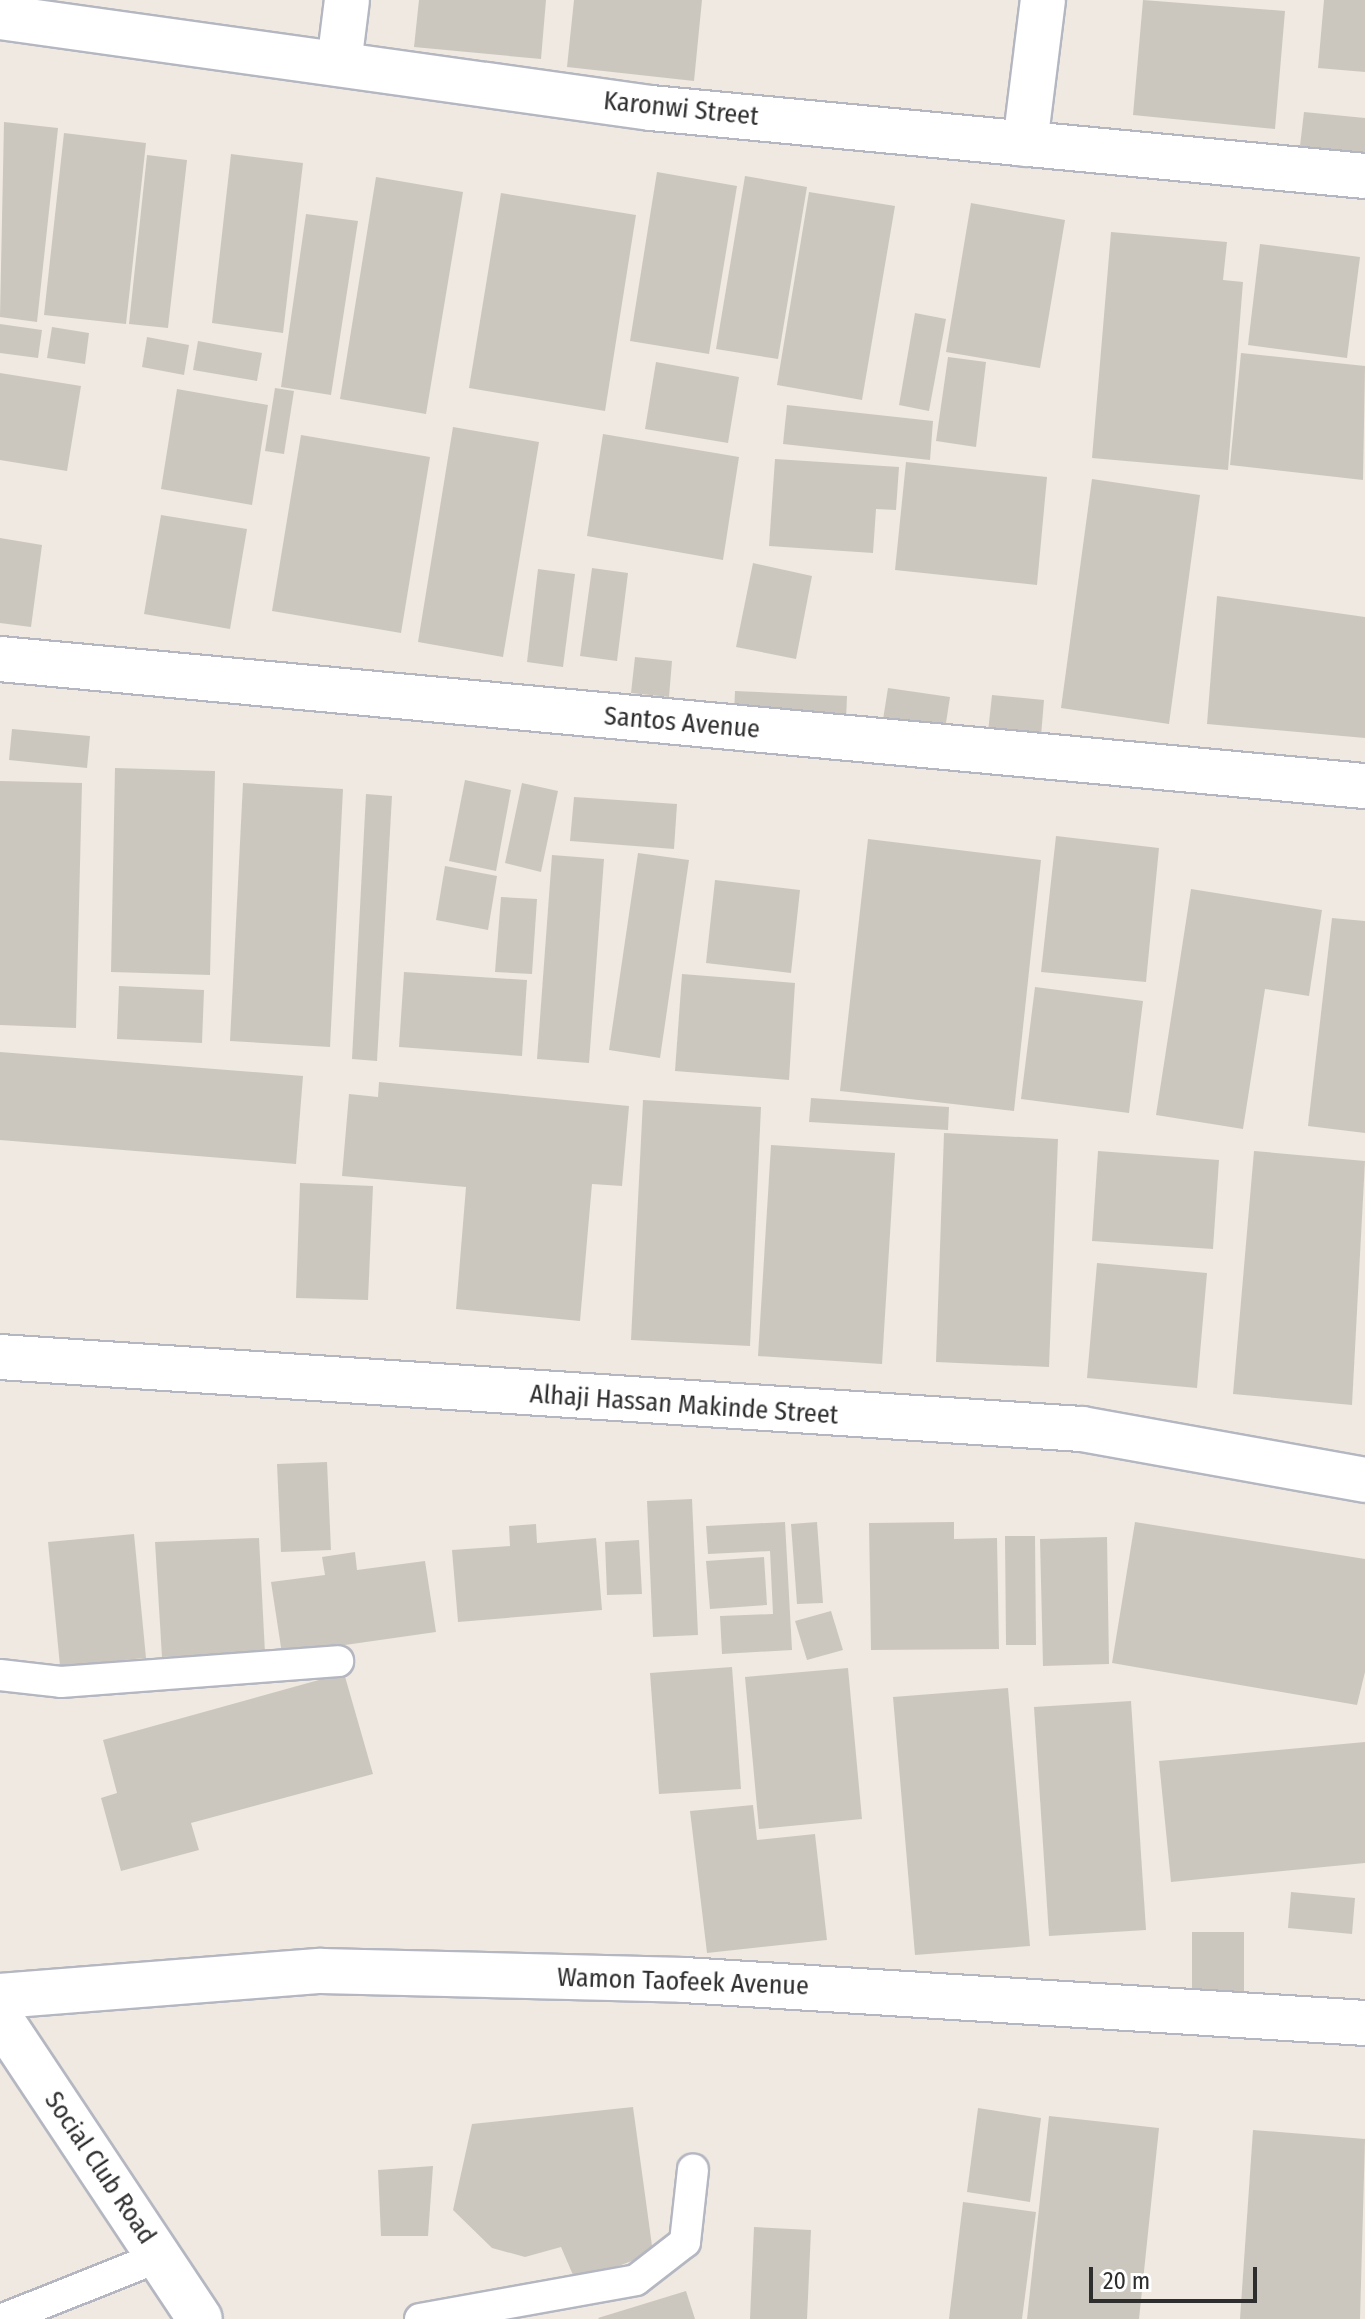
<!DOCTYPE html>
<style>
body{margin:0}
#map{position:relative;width:1365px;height:2319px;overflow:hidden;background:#efe9e1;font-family:"Fira Sans Condensed",sans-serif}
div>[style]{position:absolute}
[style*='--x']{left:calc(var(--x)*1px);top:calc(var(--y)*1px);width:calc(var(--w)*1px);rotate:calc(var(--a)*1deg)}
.building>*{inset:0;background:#cbc7bf}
.roads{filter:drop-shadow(2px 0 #b4b7c1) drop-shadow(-2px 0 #b4b7c1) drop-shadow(0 2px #b4b7c1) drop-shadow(0 -2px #b4b7c1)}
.lane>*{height:30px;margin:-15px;padding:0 15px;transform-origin:15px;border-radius:15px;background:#fff}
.street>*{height:44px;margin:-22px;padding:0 22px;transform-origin:22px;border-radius:22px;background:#fff}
span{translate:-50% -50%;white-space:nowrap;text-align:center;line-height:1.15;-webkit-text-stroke:6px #fff;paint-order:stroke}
.street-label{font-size:26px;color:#2e2e2e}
.scale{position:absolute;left:1089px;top:2267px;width:168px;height:36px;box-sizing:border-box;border:4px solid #2e2e2e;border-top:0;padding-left:10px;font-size:24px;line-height:28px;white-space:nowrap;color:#2e2e2e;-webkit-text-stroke:6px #fff;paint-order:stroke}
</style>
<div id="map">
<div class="building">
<i style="clip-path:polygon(419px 0,546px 0,541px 59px,414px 47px)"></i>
<i style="clip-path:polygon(574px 0,702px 0,694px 81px,567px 67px)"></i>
<i style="clip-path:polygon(1143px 0,1285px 11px,1275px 129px,1133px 115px)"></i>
<i style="clip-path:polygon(1324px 0,1365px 0,1365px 72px,1318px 68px)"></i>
<i style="clip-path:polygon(1304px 112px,1365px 118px,1365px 171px,1298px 163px)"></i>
<i style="clip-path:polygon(4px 122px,58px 128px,37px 322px,0 317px)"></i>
<i style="clip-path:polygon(64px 133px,146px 143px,126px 324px,44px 315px)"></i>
<i style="clip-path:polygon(231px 154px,303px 163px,283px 333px,212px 323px)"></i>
<i style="clip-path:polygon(147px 155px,187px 160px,168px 328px,129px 324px)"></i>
<i style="clip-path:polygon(657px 172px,737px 186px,709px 354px,630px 341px)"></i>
<i style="clip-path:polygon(745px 176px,807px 187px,778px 359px,716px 349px)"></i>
<i style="clip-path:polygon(376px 177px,463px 192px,426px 414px,340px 399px)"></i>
<i style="clip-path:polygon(809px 192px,895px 206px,862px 400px,777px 385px)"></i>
<i style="clip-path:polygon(501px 193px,636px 215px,605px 411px,469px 388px)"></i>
<i style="clip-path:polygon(971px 203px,1065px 220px,1040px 368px,946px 352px)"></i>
<i style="clip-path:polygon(306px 214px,358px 221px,331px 395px,281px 387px)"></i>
<i style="clip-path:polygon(1111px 232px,1227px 242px,1223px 280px,1243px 282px,1228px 470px,1092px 458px)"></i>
<i style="clip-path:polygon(1260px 244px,1360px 257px,1347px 358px,1248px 345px)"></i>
<i style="clip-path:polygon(915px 313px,946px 319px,929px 411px,899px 405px)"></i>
<i style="clip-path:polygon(0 324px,42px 330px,38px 358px,0 353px)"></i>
<i style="clip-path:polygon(52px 327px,89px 333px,85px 364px,47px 358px)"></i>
<i style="clip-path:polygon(147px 337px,189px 345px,184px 375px,142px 367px)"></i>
<i style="clip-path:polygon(198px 341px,262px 353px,257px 381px,193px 370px)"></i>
<i style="clip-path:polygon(1241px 353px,1365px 366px,1363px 480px,1230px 465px)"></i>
<i style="clip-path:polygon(948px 357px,986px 362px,976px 447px,936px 441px)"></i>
<i style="clip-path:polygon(656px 362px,739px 377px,728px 443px,645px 429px)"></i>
<i style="clip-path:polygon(0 373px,81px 386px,67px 471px,0 460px)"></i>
<i style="clip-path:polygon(275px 388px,294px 391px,284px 454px,265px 451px)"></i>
<i style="clip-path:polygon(177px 389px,268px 405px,252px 505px,161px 489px)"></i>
<i style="clip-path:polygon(787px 405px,933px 421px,930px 460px,783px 444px)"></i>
<i style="clip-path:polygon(453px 427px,539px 442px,503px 657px,418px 642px)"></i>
<i style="clip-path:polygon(603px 434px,739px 457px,723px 560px,587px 536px)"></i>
<i style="clip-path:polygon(301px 435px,430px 457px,401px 633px,272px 611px)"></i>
<i style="clip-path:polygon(775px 459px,899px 467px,896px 510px,876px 509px,873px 553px,769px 546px)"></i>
<i style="clip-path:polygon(906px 462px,1047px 477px,1037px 585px,895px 570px)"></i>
<i style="clip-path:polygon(1092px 479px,1200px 495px,1169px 724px,1061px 708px)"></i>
<i style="clip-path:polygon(161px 515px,247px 529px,230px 629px,144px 614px)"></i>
<i style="clip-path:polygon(0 538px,42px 545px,31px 627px,0 623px)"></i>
<i style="clip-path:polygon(753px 563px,812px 576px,796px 659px,736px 647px)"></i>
<i style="clip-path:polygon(592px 568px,628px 573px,617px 661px,580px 656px)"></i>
<i style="clip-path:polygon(538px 569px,575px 574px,563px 667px,527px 662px)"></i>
<i style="clip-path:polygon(1217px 596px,1365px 617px,1365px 738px,1207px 724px)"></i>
<i style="clip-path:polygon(635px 657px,672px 661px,669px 697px,631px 693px)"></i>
<i style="clip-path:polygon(888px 688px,950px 697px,944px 736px,882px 726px)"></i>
<i style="clip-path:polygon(735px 691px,847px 696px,846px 720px,734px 714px)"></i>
<i style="clip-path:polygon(992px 695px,1044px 700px,1041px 736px,988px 732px)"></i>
<i style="clip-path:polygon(12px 729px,90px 736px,87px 768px,9px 760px)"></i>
<i style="clip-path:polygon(115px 768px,215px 771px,210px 975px,111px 972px)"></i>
<i style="clip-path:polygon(465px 780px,511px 790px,496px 871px,449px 861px)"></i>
<i style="clip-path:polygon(0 781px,82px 783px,76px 1028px,0 1025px)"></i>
<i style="clip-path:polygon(243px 783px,343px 789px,330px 1047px,230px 1041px)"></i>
<i style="clip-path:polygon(522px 783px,558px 791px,541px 872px,505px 863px)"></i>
<i style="clip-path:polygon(366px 794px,392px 796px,377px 1061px,352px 1059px)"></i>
<i style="clip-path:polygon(574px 797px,677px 804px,674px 849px,570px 841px)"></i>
<i style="clip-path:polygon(1056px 836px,1159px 848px,1146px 982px,1041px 972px)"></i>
<i style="clip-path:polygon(868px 839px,1041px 860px,1014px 1111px,840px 1091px)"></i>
<i style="clip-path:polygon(638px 853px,689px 860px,660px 1058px,609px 1050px)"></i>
<i style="clip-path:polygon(552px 855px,604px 859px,589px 1063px,537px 1059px)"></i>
<i style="clip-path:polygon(445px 866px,497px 876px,488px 930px,436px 920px)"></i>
<i style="clip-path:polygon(715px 880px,800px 890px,791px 973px,706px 963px)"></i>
<i style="clip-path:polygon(1191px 889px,1322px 910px,1309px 996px,1265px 989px,1243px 1129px,1156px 1115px)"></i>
<i style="clip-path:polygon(501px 897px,537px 899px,532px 974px,495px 972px)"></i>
<i style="clip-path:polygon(1332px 918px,1365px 921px,1365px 1133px,1308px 1126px)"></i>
<i style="clip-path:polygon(404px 972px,527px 980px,522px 1056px,399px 1047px)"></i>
<i style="clip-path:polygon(682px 974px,795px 983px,789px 1080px,675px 1071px)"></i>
<i style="clip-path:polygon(119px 986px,204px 990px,202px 1043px,117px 1039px)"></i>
<i style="clip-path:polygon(1035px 987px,1143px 1001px,1129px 1113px,1021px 1099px)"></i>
<i style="clip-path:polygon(0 1052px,303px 1076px,296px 1164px,0 1140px)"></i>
<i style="clip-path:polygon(379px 1082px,629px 1106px,622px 1186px,592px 1184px,580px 1321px,456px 1309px,466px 1187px,342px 1176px,349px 1094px,378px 1097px)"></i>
<i style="clip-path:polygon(811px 1098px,949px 1107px,948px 1130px,809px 1122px)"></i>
<i style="clip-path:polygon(643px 1100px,761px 1107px,750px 1346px,631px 1340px)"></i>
<i style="clip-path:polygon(944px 1133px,1058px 1139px,1049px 1367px,936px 1362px)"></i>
<i style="clip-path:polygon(771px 1145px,895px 1153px,882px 1364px,758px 1356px)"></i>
<i style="clip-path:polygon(1098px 1151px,1219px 1160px,1213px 1249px,1092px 1241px)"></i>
<i style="clip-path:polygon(1254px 1151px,1365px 1161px,1352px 1405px,1233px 1394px)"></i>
<i style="clip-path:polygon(300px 1183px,373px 1186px,368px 1300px,296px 1298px)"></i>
<i style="clip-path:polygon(1097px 1263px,1207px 1273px,1197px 1388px,1087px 1378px)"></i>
<i style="clip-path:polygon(327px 1462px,331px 1550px,281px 1552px,277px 1464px)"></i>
<i style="clip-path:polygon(692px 1499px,698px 1635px,653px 1637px,647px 1501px)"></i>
<i style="clip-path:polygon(785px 1522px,792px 1650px,722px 1654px,720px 1616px,773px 1614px,770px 1551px,708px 1554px,706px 1526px)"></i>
<i style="clip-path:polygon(817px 1522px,823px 1603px,797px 1604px,791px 1524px)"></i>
<i style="clip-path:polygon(954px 1522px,954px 1539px,997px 1538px,999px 1649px,871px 1650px,869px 1523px)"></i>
<i style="clip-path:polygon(1135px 1522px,1365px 1559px,1365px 1672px,1357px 1705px,1112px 1663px)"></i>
<i style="clip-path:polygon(536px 1524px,537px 1543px,596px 1538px,602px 1610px,458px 1622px,452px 1550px,510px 1546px,509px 1526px)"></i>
<i style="clip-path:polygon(134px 1534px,146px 1658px,60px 1666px,48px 1542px)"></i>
<i style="clip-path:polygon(1005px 1536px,1035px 1536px,1036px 1645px,1006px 1645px)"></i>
<i style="clip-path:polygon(1107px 1537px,1109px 1664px,1043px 1666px,1040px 1539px)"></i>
<i style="clip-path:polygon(259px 1538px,265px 1653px,162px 1657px,155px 1542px)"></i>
<i style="clip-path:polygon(639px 1540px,642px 1594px,607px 1595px,605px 1542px)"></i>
<i style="clip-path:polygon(355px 1552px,357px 1570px,425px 1561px,436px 1632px,282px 1654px,271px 1582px,325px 1575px,322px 1557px)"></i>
<i style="clip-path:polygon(764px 1557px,767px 1605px,710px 1609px,706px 1561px)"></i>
<i style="clip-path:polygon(831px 1611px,843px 1650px,807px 1660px,795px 1621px)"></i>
<i style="clip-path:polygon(732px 1667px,741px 1789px,659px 1794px,650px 1673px)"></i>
<i style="clip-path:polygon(848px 1668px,862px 1819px,759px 1829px,745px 1677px)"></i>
<i style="clip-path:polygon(344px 1673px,373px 1774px,191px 1823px,199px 1850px,121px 1871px,101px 1798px,117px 1793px,103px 1740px)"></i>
<i style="clip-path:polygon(1008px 1688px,1030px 1946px,915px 1955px,893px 1697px)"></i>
<i style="clip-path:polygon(1131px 1701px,1146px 1930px,1049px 1936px,1034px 1707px)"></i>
<i style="clip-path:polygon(1365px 1742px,1365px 1863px,1171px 1882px,1159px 1761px)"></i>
<i style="clip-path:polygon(753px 1805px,757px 1840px,815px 1834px,827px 1940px,707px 1953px,690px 1811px)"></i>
<i style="clip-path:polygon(1291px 1892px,1355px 1898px,1352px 1934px,1288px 1928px)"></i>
<i style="clip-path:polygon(1192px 1932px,1244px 1932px,1244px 1992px,1192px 1991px)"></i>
<i style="clip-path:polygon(633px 2107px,653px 2253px,576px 2282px,561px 2247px,525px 2257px,492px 2248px,453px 2210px,472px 2124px)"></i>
<i style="clip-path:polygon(978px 2108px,1041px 2118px,1030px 2202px,967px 2192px)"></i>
<i style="clip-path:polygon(1049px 2116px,1159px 2128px,1139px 2319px,1027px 2319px)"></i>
<i style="clip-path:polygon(1253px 2130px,1365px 2139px,1360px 2319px,1240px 2319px)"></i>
<i style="clip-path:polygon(433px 2166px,428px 2236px,381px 2236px,378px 2170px)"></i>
<i style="clip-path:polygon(963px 2202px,1036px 2212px,1022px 2319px,949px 2319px)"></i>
<i style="clip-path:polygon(754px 2227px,811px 2230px,807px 2319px,750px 2319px)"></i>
<i style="clip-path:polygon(686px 2291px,695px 2319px,599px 2319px,598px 2318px)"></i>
</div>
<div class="roads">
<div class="lane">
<i style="--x:0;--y:1675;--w:61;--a:6.5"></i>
<i style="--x:61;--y:1682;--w:278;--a:-4.3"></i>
<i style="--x:3;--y:2319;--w:168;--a:-21.7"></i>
<i style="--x:420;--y:2319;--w:219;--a:-10.2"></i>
<i style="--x:636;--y:2280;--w:62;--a:-37.8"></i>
<i style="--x:685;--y:2242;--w:73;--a:-83.7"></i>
</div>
<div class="street">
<i style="--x:0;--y:17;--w:657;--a:7.96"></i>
<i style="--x:651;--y:108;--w:717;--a:5.44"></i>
<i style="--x:339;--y:64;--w:64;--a:-82.9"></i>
<i style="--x:1025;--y:144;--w:145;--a:-82.9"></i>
<i style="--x:0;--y:659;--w:1371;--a:5.32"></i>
<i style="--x:0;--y:1357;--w:1084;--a:3.81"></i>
<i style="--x:1082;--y:1429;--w:288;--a:10.2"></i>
<i style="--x:0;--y:1996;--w:322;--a:-4.5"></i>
<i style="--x:321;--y:1971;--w:363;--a:1.4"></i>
<i style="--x:684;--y:1980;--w:682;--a:3.61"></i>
<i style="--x:0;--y:2018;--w:361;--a:56.4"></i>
</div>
</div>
<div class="street-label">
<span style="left:681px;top:109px;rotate:6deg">Karonwi Street</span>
<span style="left:682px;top:723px;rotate:5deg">Santos Avenue</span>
<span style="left:684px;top:1405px;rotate:4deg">Alhaji Hassan Makinde Street</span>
<span style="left:683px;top:1982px;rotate:2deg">Wamon Taofeek Avenue</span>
<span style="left:100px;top:2168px;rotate:56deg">Social Club Road</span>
</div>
<div class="scale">20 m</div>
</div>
